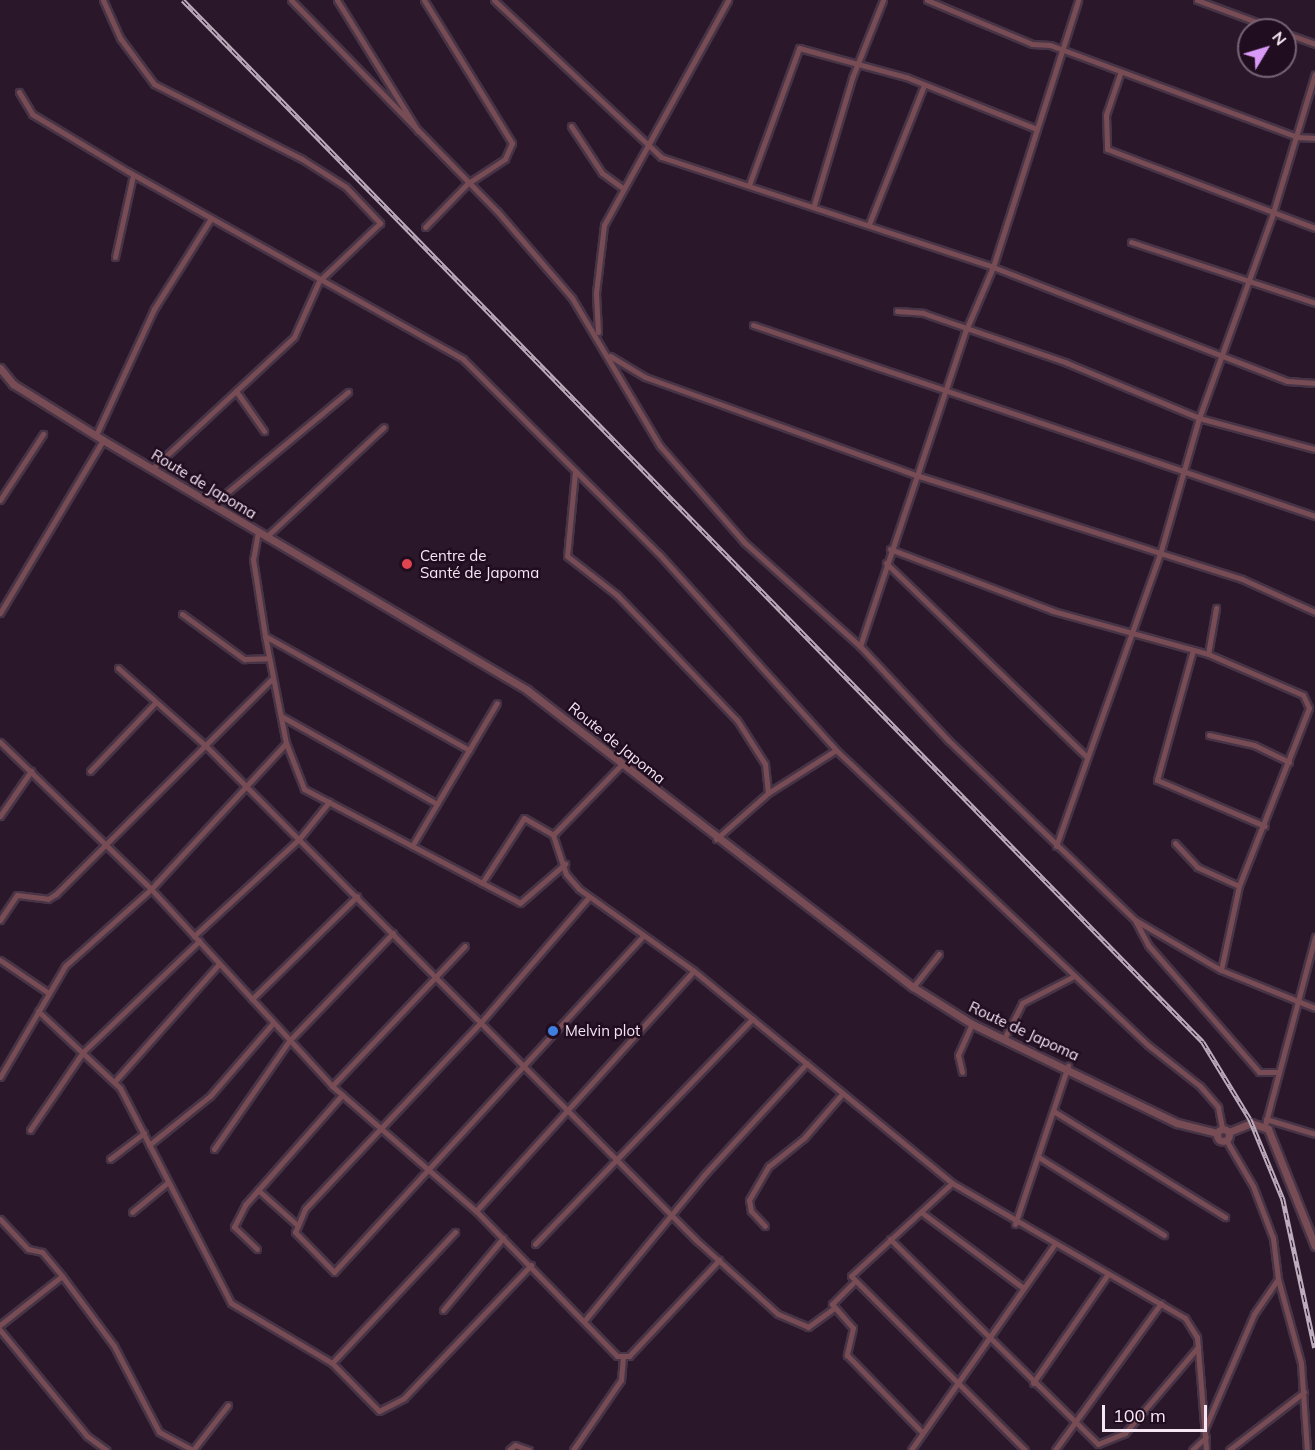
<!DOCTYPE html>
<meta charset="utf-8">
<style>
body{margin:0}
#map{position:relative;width:1315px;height:1450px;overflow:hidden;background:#2b172a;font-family:Mulish,sans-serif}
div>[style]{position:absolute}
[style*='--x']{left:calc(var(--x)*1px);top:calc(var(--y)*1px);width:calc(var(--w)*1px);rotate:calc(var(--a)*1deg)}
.roads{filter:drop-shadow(2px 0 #473446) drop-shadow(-2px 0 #473446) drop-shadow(0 2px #473446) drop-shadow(0 -2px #473446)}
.minor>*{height:5px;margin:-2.5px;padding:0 2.5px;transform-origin:2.5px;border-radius:2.5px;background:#784c54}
.tertiary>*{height:7px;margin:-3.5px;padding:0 3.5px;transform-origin:3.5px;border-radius:3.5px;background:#784c54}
.tertiary>.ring{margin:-3.5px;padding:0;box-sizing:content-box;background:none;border:7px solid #784c54;border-radius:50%}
.rail>*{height:4.5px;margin-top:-2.25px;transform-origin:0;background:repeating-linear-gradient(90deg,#210d20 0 7px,#bdadbc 0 14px);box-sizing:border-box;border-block:2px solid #bdadbc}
.dots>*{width:16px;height:16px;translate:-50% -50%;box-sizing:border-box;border:3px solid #210d20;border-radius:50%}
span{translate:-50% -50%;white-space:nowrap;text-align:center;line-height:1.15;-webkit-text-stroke:5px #210d20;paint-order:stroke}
.street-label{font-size:15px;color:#f4e6f3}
.poi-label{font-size:15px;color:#f4e6f3}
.left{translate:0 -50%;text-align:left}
.north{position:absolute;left:1237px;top:18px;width:60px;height:60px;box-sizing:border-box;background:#210d20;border:2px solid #756474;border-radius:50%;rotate:52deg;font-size:16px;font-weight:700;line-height:24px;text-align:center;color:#f4e6f3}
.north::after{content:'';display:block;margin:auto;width:21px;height:27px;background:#d99af7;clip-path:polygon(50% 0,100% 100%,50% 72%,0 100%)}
.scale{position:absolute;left:1102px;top:1405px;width:105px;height:27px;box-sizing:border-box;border:3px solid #f4e6f3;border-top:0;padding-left:8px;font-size:18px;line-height:21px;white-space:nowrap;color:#f4e6f3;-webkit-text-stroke:4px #210d20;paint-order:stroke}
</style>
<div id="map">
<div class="roads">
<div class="minor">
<i style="--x:103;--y:0;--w:42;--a:65.9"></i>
<i style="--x:120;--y:38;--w:57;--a:53.5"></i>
<i style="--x:154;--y:84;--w:166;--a:26.9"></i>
<i style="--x:302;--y:159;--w:52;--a:32.5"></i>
<i style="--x:346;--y:187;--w:50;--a:46.6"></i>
<i style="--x:380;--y:223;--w:84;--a:136.4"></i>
<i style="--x:319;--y:281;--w:61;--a:114.1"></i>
<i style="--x:294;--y:337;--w:194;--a:137.1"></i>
<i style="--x:291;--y:0;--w:295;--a:45.7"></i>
<i style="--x:497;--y:211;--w:115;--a:49.2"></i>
<i style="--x:572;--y:298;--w:172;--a:59.3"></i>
<i style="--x:660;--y:446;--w:128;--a:48.8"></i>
<i style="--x:744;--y:542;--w:156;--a:41.9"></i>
<i style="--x:860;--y:646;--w:129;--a:46.9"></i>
<i style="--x:948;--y:740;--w:260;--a:43.9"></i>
<i style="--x:1135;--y:920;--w:99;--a:30.2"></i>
<i style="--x:1221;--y:970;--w:101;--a:22"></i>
<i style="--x:337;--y:0;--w:154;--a:58.3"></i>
<i style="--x:424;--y:0;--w:168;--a:58.4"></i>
<i style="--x:512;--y:143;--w:17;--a:114"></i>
<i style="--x:505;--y:159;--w:45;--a:146.7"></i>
<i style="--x:467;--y:184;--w:60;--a:134.3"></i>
<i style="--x:494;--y:0;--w:229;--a:43.2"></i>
<i style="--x:661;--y:157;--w:350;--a:18.3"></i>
<i style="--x:993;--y:267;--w:315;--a:21.2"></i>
<i style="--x:1287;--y:381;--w:28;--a:4"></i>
<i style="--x:927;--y:0;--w:114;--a:22.7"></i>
<i style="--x:1032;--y:44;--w:18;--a:3"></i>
<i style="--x:1050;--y:45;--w:264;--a:20.4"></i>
<i style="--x:1297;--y:137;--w:18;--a:3"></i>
<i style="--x:1197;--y:0;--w:86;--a:20.3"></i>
<i style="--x:1285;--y:33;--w:32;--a:20"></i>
<i style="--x:1120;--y:74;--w:43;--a:108.9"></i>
<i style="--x:1106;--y:115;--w:34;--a:88"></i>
<i style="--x:1107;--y:149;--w:222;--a:20.8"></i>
<i style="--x:19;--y:92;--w:26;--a:59"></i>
<i style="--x:32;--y:114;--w:111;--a:31"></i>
<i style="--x:127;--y:171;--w:385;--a:29.2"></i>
<i style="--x:463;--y:359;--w:276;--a:44.9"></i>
<i style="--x:659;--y:554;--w:264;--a:47.9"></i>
<i style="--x:836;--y:750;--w:429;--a:43.4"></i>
<i style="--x:1148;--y:1045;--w:66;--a:38.3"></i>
<i style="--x:1200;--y:1086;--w:28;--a:49"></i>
<i style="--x:1218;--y:1107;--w:21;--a:79"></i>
<i style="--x:571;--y:126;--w:56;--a:56.6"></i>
<i style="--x:602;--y:173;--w:24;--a:36"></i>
<i style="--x:749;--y:185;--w:146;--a:-69.9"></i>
<i style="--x:799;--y:48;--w:111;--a:15.2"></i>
<i style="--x:906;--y:77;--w:141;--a:21.7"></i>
<i style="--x:814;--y:205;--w:133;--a:-73.3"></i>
<i style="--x:852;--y:78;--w:84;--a:-68.3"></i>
<i style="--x:869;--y:224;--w:149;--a:-68.4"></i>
<i style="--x:1131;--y:242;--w:194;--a:18.3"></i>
<i style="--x:115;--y:257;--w:84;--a:-77.6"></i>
<i style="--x:897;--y:311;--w:26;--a:4"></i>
<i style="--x:923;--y:313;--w:152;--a:19.1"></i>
<i style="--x:1067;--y:363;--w:143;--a:22.6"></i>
<i style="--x:1199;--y:418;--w:120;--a:15"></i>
<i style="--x:753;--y:325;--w:594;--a:18.77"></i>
<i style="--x:598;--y:332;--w:39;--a:-93"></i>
<i style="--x:596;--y:293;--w:68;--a:-83.3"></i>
<i style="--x:604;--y:225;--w:257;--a:-61.1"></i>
<i style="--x:610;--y:356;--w:41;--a:31"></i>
<i style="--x:645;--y:377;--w:288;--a:19.9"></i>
<i style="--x:916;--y:475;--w:342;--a:17.7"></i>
<i style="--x:1242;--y:579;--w:80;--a:24.3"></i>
<i style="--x:236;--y:391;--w:49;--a:55"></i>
<i style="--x:96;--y:435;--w:139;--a:-65.3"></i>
<i style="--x:154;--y:309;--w:107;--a:-57.9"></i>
<i style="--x:575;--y:472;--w:84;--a:95.4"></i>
<i style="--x:567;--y:556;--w:63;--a:38"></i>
<i style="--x:617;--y:595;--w:173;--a:46.2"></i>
<i style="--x:737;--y:720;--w:52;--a:57.5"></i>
<i style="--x:765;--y:764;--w:29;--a:84"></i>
<i style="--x:0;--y:500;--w:79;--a:-56.9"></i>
<i style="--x:212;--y:505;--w:177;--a:-39.7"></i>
<i style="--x:258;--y:532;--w:27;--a:100"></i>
<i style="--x:253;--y:559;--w:78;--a:81.1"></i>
<i style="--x:265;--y:636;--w:109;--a:78.9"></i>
<i style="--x:286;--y:743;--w:49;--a:68.6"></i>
<i style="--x:304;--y:789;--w:244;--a:27.8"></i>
<i style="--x:520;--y:903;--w:60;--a:-40.9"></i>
<i style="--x:266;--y:537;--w:161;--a:-43"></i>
<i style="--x:890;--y:549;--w:174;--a:20.8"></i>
<i style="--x:1053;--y:611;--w:161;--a:15.5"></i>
<i style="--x:1208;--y:654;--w:103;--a:23.3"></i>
<i style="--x:1303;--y:695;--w:14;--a:65"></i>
<i style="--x:1309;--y:708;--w:191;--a:111.5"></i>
<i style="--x:1239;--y:886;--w:86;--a:102.1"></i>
<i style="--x:886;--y:563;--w:278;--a:44"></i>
<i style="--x:0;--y:613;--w:201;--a:-59.2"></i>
<i style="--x:182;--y:614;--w:77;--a:36"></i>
<i style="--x:244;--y:659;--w:25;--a:-2"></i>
<i style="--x:265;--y:636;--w:234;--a:29.2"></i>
<i style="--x:860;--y:646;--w:333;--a:-71.5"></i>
<i style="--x:966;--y:330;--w:69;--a:-66.8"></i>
<i style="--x:993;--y:267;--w:280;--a:-72.3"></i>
<i style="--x:1193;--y:650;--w:135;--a:105.5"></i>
<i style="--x:1157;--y:780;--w:117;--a:23.1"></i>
<i style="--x:1208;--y:654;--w:47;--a:-80.1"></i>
<i style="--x:118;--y:668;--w:118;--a:41.6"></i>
<i style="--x:206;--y:746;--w:696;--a:45.23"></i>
<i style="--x:696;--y:1240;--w:110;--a:42.1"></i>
<i style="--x:778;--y:1314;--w:33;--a:23"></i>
<i style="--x:808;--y:1327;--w:32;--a:-36"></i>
<i style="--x:281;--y:716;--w:179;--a:29.4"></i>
<i style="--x:1209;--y:735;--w:46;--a:12.5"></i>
<i style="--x:1254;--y:745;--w:39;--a:26"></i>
<i style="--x:0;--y:742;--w:211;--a:44.2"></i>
<i style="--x:151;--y:889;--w:268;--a:47.4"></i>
<i style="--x:332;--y:1086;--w:191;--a:41"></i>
<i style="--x:476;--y:1211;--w:202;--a:45.8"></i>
<i style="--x:617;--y:1356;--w:12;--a:0"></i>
<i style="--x:629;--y:1356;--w:132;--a:-46.8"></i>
<i style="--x:90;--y:771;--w:95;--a:-46.3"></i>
<i style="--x:0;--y:816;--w:55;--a:-55.4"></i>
<i style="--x:553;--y:835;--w:98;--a:-45.8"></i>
<i style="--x:716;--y:839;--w:69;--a:-41.5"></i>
<i style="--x:768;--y:793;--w:80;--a:-32.3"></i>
<i style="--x:1175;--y:843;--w:33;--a:47"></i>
<i style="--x:1197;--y:867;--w:46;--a:24.3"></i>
<i style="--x:412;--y:846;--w:166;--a:-59.3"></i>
<i style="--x:1056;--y:846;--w:310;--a:-70.4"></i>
<i style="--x:1160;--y:554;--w:141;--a:-74"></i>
<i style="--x:1199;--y:418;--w:215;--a:-70.1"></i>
<i style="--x:1272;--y:216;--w:148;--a:-73.2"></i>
<i style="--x:482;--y:883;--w:77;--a:-57.1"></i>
<i style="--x:524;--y:818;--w:34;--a:30"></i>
<i style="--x:553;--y:835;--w:41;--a:71.6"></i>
<i style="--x:566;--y:874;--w:20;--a:49"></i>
<i style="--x:579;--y:889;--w:141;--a:35.5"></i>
<i style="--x:694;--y:971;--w:334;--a:39.4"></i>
<i style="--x:952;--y:1183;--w:269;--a:30.1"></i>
<i style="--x:1185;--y:1318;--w:22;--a:58"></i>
<i style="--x:1197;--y:1337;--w:113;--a:85.4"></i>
<i style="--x:589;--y:897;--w:164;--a:130.8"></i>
<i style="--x:482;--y:1021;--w:258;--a:133.3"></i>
<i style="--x:305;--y:1209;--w:25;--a:113"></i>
<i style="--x:295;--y:1232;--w:56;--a:45.7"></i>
<i style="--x:334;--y:1272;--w:456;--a:-47.4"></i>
<i style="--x:0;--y:920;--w:30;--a:-56"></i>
<i style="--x:17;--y:895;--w:31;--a:7"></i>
<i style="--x:48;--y:899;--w:9;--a:-32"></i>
<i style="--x:56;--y:894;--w:306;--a:-44.9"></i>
<i style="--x:1136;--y:922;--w:26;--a:62"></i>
<i style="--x:1148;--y:945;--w:169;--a:48.8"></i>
<i style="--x:1259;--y:1072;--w:18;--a:0"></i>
<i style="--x:194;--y:936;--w:143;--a:-42.7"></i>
<i style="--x:299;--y:839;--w:48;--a:-51"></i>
<i style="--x:0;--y:960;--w:57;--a:34.2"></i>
<i style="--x:913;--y:987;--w:42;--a:-51.8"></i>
<i style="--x:252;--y:999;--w:147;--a:-44.4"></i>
<i style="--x:38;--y:1011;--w:112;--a:43.2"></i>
<i style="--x:120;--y:1088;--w:242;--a:62.7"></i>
<i style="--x:231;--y:1303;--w:117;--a:30.7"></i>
<i style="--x:332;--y:1363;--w:67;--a:45.6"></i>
<i style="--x:379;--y:1411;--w:28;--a:-27"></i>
<i style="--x:404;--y:1398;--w:184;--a:-46.3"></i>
<i style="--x:1005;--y:1037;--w:38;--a:-63"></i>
<i style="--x:1022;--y:1003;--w:59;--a:-27.4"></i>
<i style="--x:962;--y:1072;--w:17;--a:-103"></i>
<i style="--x:958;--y:1055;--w:34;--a:-66"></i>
<i style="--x:0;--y:1077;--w:129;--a:-59.6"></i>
<i style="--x:65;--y:966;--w:115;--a:-41.8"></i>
<i style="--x:151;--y:889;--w:199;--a:-47.2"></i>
<i style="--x:115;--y:1081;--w:157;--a:-48.4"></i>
<i style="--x:332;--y:1086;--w:193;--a:-46.5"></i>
<i style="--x:1055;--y:1112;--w:200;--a:31.7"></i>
<i style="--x:1266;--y:1119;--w:51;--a:17"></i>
<i style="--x:1265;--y:1125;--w:195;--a:-75.1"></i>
<i style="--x:30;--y:1130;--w:94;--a:-55.8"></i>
<i style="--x:83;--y:1052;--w:161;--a:-43.7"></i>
<i style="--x:1226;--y:1140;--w:53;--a:59.6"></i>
<i style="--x:1253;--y:1186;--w:56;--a:69"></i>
<i style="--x:1273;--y:1238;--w:41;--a:83"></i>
<i style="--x:1278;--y:1279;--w:87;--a:74.7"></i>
<i style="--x:1301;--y:1363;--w:87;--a:86.1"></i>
<i style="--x:149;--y:1145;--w:78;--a:-38.8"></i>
<i style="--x:210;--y:1096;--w:96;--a:-49.2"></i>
<i style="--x:214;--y:1149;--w:131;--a:-55.2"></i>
<i style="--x:289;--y:1041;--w:150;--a:-46.1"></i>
<i style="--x:1040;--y:1158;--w:146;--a:31.8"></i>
<i style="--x:110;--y:1159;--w:43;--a:-37.4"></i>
<i style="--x:952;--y:1183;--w:137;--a:137.4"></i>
<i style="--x:851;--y:1276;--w:246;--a:45"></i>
<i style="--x:258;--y:1190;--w:51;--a:41.8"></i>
<i style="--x:476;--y:1211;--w:324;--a:-47.8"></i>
<i style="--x:132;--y:1212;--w:45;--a:-39.6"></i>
<i style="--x:921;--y:1212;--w:126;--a:36.6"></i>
<i style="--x:0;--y:1219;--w:41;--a:47"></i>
<i style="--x:28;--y:1249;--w:14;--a:12"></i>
<i style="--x:42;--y:1252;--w:31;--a:50"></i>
<i style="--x:62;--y:1276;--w:87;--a:53.4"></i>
<i style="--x:114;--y:1346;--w:97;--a:62.4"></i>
<i style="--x:159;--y:1432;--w:38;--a:28"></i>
<i style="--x:1015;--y:1224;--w:167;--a:-71.5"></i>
<i style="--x:765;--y:1226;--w:21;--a:-133"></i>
<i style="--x:751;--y:1211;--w:11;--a:-100"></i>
<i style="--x:749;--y:1200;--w:39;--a:-60"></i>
<i style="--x:769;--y:1166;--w:45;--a:-38.7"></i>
<i style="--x:804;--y:1138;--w:58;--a:-49.2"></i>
<i style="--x:890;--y:1239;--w:292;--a:44.6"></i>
<i style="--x:1098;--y:1444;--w:29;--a:-22"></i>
<i style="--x:1125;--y:1433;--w:113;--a:-49.7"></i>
<i style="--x:535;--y:1244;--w:313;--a:-46"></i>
<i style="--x:257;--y:1249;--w:32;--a:-136"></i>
<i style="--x:234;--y:1227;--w:25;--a:-63"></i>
<i style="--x:245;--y:1205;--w:147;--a:-48.6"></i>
<i style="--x:853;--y:1283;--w:30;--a:135"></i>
<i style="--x:832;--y:1304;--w:32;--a:49"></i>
<i style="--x:853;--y:1328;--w:28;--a:103"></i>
<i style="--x:847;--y:1355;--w:107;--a:45.8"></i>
<i style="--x:443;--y:1310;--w:94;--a:-50.2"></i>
<i style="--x:585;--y:1320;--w:188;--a:-50.6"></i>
<i style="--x:704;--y:1175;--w:152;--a:-47.4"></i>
<i style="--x:0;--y:1325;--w:79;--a:-38.3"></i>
<i style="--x:0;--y:1330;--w:137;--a:50.6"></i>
<i style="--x:87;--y:1436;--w:24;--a:36"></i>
<i style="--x:332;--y:1363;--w:180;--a:-46.8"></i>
<i style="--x:1033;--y:1383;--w:132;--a:-55.5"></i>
<i style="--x:1205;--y:1428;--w:124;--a:-66.7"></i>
<i style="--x:1254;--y:1314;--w:42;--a:-55.6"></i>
<i style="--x:193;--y:1450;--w:57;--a:-52.1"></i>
<i style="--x:509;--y:1450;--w:8;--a:-40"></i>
<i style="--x:515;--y:1445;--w:15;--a:20"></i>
<i style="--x:573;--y:1450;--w:85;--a:-55.6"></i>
<i style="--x:621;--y:1380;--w:22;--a:-85"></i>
<i style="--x:911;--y:1450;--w:250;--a:-55.1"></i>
<i style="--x:1055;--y:1450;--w:181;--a:-54.2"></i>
<i style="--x:1192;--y:1450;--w:19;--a:-43"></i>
<i style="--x:1229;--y:1450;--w:95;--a:-37.7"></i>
</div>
<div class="tertiary">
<i style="--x:0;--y:368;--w:21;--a:51"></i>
<i style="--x:13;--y:384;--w:106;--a:31.9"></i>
<i style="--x:103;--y:440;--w:492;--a:30.5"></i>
<i style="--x:527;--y:690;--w:487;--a:37.6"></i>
<i style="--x:913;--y:987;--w:70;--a:32.1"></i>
<i style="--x:972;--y:1024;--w:228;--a:25.8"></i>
<i style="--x:1177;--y:1123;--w:41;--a:14"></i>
<i class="ring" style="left:1217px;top:1129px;width:5px;height:5px"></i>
<i style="--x:1229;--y:1132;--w:24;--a:-22"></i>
<i style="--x:1251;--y:1123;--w:18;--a:19"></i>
<i style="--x:1268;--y:1129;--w:126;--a:68.1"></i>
</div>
</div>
<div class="rail">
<i style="--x:183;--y:0;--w:1458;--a:45.61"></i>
<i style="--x:1203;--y:1042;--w:90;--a:58.6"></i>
<i style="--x:1250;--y:1119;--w:87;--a:67.6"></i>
<i style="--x:1283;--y:1199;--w:152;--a:77.9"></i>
</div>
<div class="dots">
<i style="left:407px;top:564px;background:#e0444e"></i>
<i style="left:553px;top:1031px;background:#3f7fe0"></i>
</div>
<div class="street-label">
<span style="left:204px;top:484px;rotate:31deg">Route de Japoma</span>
<span style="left:617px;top:743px;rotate:39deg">Route de Japoma</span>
<span style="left:1024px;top:1031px;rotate:25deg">Route de Japoma</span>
</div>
<div class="poi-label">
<span class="left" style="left:420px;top:564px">Centre de<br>Santé de Japoma</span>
<span class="left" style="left:565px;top:1031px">Melvin plot</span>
</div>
<div class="north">N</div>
<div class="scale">100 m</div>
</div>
